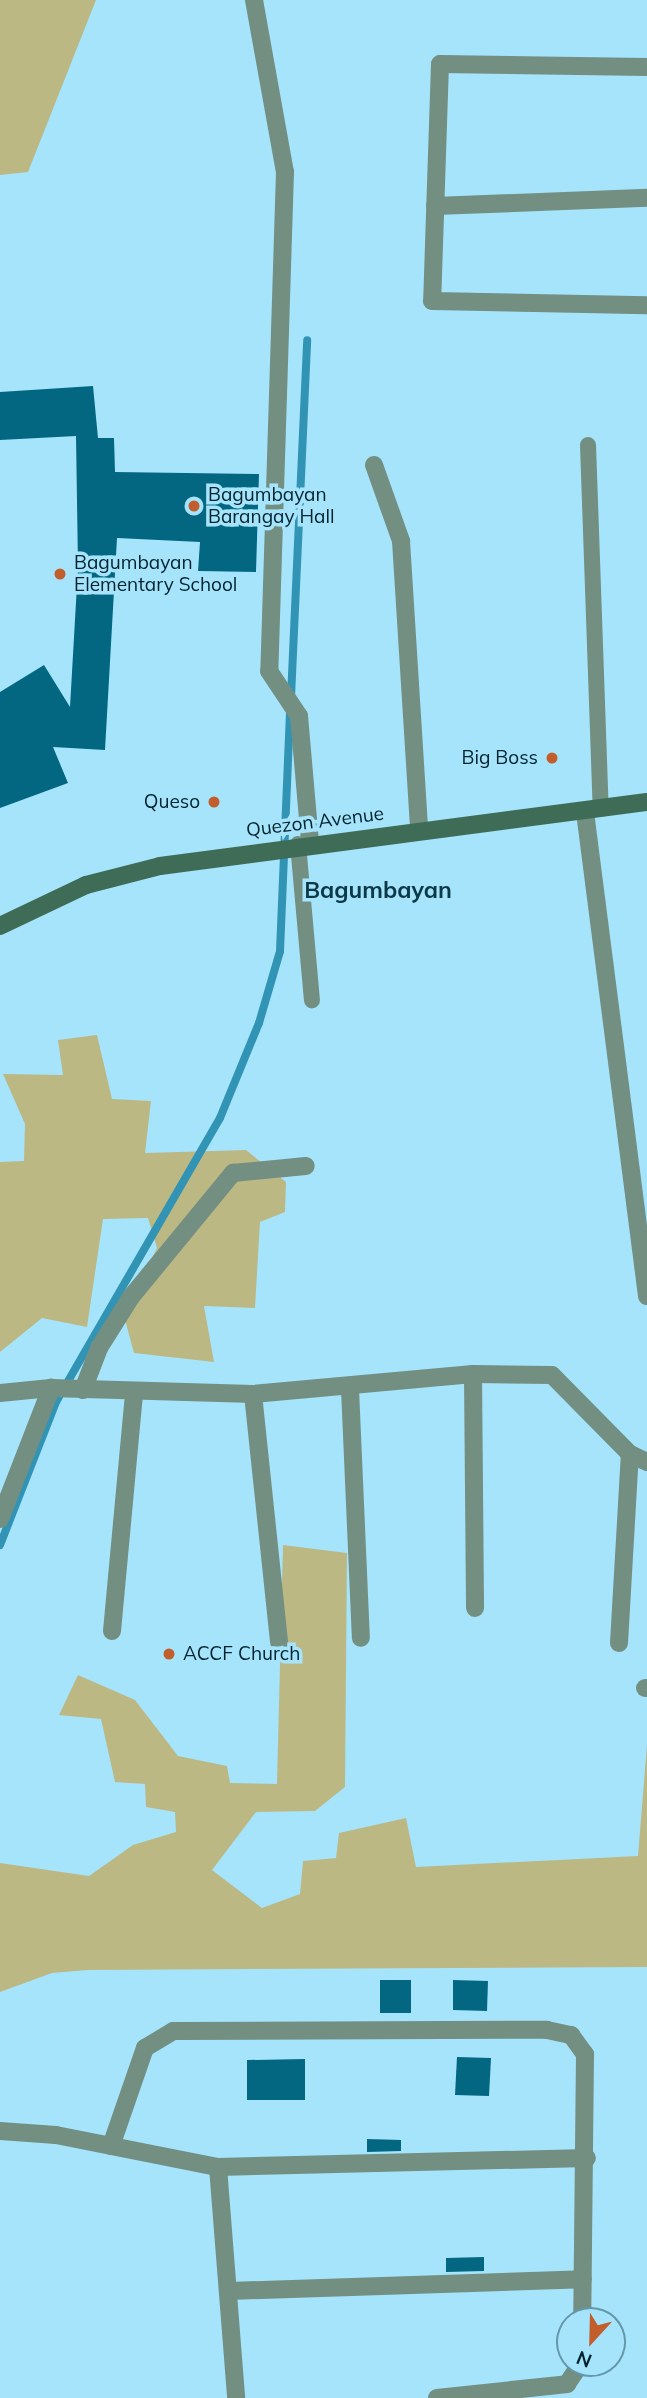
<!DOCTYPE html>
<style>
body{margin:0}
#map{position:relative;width:647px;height:2398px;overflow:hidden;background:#a6e4fc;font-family:Mulish,sans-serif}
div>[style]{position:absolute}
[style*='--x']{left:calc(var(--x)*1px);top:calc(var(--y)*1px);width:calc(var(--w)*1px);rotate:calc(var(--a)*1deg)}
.green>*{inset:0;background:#bcb884}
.stream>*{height:8px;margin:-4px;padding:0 4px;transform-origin:4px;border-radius:4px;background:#3294b4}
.building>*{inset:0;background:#036782}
.service>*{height:16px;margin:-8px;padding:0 8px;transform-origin:8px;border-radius:8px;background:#728f81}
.minor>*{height:18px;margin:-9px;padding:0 9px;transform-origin:9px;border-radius:9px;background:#728f81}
.tertiary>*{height:18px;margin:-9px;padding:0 9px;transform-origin:9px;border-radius:9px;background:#728f81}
.secondary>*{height:18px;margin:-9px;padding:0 9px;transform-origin:9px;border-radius:9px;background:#3e6c57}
.dots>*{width:19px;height:19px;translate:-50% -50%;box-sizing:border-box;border:4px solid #a6e4fc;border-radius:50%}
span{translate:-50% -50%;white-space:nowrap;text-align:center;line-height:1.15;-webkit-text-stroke:7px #a6e4fc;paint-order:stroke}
.poi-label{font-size:19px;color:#00232e}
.left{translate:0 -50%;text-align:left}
.right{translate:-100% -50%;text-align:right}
.street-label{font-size:19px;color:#00232e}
.quarter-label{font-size:23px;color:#0c3948;font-weight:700}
.north{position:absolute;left:556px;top:2307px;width:70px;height:70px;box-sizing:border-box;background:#a6e4fc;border:2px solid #6497aa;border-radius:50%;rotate:202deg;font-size:19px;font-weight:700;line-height:28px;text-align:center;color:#00232e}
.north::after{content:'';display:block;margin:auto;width:24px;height:32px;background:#c25d2c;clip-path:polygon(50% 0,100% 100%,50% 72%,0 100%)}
</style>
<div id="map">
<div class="green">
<i style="clip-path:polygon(0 0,96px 0,28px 172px,0 175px)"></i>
<i style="clip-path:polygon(97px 1035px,112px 1099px,151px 1101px,145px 1153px,246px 1150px,286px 1182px,285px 1212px,260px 1222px,255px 1308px,204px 1306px,214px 1362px,134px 1353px,124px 1316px,157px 1248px,148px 1218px,103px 1219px,87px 1327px,42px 1318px,0 1352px,0 1162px,24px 1161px,25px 1124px,3px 1074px,63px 1075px,58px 1040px)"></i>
<i style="clip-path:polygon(283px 1545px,347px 1553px,345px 1787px,315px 1811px,256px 1812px,212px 1870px,262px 1908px,300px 1894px,303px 1861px,336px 1858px,339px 1833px,406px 1818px,416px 1867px,638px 1856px,647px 1745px,647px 1967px,87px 1970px,52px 1973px,0 1992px,0 1863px,89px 1876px,133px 1845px,176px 1832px,175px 1812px,146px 1807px,145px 1784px,115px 1782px,101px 1719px,59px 1715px,78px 1675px,135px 1700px,178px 1756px,227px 1766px,230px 1783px,277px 1784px)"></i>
</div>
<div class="stream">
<i style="--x:291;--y:697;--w:357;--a:-87.4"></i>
<i style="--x:0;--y:1545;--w:154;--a:-68.6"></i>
<i style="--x:56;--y:1402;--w:328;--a:-60"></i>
<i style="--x:220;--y:1118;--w:103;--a:-67.7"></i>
<i style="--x:259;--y:1023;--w:75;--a:-73.7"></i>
<i style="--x:280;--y:951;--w:241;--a:-87.6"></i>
</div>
<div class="building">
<i style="clip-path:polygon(93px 386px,98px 438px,114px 438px,115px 472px,259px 474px,256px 572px,198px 571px,200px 542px,117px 538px,105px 750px,53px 747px,68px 783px,0 808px,0 692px,44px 665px,70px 707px,78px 567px,76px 436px,0 440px,0 392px)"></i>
<i style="clip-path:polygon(380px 1980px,411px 1980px,411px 2013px,380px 2013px)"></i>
<i style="clip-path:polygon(453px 1980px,488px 1981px,487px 2011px,453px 2010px)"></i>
<i style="clip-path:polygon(457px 2057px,491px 2058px,489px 2096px,455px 2095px)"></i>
<i style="clip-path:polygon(305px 2059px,305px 2100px,247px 2100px,247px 2060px)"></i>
<i style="clip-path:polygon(367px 2139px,401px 2140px,401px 2151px,367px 2152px)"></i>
<i style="clip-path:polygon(484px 2257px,484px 2271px,446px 2272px,446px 2258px)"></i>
</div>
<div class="service">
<i style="--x:588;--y:445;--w:364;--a:88"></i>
<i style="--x:298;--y:844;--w:157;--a:84.9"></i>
</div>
<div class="minor">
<i style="--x:647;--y:67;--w:207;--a:-179.2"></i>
<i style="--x:440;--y:64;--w:237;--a:91.9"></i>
<i style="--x:432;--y:301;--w:215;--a:1.1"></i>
<i style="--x:435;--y:206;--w:212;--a:-2.2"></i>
<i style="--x:374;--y:465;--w:81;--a:70.4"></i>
<i style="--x:401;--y:541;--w:290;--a:86.4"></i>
<i style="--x:585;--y:812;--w:488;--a:82.7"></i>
<i style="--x:473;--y:1374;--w:234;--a:89.5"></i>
<i style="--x:350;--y:1389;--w:249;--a:87.5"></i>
<i style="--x:83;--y:1390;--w:45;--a:-69.1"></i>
<i style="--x:99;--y:1348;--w:60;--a:-57.9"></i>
<i style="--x:131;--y:1297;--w:161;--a:-50.6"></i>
<i style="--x:233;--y:1173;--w:73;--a:-5.5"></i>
<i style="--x:0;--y:1393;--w:51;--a:-5.6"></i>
<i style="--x:51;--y:1388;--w:202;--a:1.7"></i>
<i style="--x:253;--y:1394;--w:221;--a:-5.2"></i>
<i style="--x:473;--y:1374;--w:79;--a:0.7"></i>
<i style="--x:552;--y:1375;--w:111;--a:45.4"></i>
<i style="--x:630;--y:1454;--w:19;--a:25"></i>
<i style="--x:253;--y:1394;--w:250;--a:84"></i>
<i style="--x:0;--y:1519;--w:141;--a:-68.7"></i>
<i style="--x:112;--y:1631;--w:240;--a:-84.7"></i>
<i style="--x:619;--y:1643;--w:189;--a:-86.7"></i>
<i style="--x:645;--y:1688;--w:2;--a:0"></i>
<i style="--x:0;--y:2131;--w:56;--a:4.1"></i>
<i style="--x:56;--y:2135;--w:165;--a:11.2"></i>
<i style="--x:218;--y:2167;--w:369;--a:-1.4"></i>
<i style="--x:111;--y:2146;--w:104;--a:-70.9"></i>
<i style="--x:145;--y:2048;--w:33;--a:-31"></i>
<i style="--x:173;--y:2031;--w:374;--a:-0.2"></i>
<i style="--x:547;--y:2030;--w:25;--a:12"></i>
<i style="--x:571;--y:2035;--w:24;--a:54"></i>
<i style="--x:585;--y:2054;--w:267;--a:90.6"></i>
<i style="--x:218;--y:2167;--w:232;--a:85.5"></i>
<i style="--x:229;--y:2291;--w:354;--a:-1.9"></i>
<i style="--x:437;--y:2398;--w:131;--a:-6.1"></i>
<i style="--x:567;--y:2384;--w:25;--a:-56"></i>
</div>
<div class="tertiary">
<i style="--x:254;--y:0;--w:175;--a:79.8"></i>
<i style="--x:285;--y:172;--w:499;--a:91.8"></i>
<i style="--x:269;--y:671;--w:54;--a:56.3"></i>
<i style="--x:299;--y:716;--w:126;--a:85"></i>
</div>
<div class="secondary">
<i style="--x:0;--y:926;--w:95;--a:-25.5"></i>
<i style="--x:86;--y:885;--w:76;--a:-14.4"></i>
<i style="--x:160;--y:866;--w:491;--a:-7.5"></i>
</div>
<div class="dots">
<i style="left:194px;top:506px;background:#c25d2c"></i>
<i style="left:60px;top:574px;background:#c25d2c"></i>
<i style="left:552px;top:758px;background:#c25d2c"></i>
<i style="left:214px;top:802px;background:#c25d2c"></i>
<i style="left:169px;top:1654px;background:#c25d2c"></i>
</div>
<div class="poi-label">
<span class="left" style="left:208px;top:506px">Bagumbayan<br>Barangay Hall</span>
<span class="left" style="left:74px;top:574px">Bagumbayan<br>Elementary School</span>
<span class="right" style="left:538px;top:758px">Big Boss</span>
<span class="right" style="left:200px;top:802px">Queso</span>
<span class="left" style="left:183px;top:1654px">ACCF Church</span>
</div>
<div class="street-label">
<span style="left:315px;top:822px;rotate:-7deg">Quezon Avenue</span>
</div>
<div class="quarter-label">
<span style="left:378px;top:890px">Bagumbayan</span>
</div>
<div class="north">N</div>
</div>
